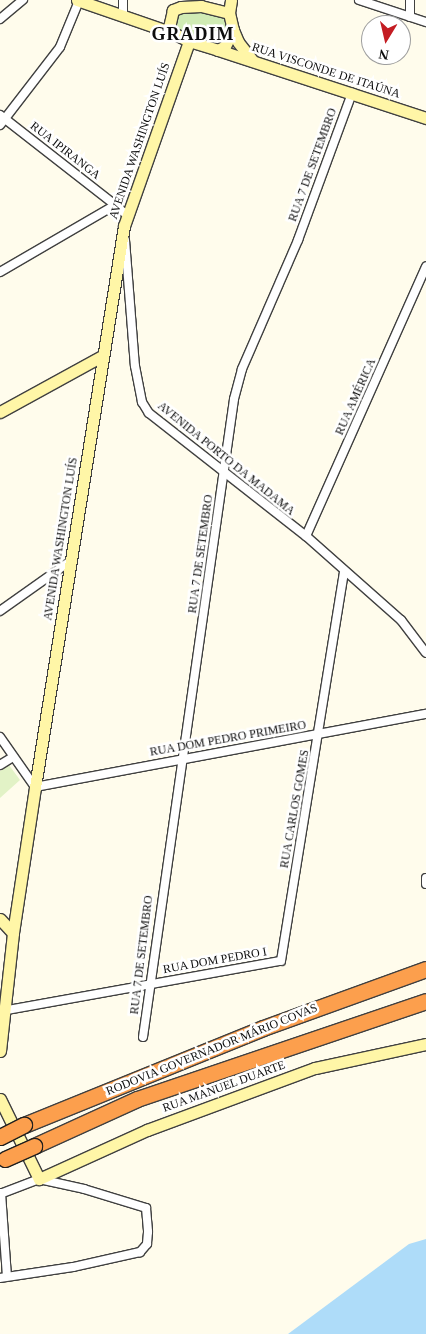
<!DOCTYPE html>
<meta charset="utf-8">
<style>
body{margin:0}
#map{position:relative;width:426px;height:1334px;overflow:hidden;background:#fffcec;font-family:"Times New Roman",serif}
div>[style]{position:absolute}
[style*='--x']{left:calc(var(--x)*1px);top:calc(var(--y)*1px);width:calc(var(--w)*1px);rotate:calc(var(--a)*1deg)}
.green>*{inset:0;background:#d0ebb4}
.pitch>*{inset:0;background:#e2f2c6}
.water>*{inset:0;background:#aedcf9}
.roads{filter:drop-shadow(1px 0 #404040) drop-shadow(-1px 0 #404040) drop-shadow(0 1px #404040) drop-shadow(0 -1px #404040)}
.street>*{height:8px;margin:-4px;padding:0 4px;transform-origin:4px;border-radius:4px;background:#fff}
.secondary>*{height:11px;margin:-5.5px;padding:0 5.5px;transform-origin:5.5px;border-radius:5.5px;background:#fff6a7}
.highway>*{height:15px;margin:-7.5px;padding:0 7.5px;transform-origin:7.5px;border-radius:7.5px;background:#fc9f4d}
.bridges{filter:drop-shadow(1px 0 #1e1e1e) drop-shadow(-1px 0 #1e1e1e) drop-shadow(0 1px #1e1e1e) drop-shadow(0 -1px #1e1e1e)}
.highway-bridge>*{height:15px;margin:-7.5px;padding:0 7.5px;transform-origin:7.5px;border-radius:7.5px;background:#fc9f4d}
span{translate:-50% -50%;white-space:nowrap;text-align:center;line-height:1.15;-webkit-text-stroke:5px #fff;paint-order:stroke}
.street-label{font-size:12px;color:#0d0d0d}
.district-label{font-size:18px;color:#0d0d0d;font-weight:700;letter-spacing:1px}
.north{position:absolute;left:361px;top:15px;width:50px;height:50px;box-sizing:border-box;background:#fff;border:1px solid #9e9e9e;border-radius:50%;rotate:189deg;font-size:14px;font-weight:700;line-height:20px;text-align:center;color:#0d0d0d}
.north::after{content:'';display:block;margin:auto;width:18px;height:22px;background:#c41d23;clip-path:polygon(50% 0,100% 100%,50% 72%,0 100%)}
</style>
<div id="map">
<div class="green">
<i style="clip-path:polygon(186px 7px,224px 15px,226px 28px,215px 43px,172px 29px,170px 19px)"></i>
</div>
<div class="pitch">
<i style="clip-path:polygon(9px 765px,20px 780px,0 798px,0 771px)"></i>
</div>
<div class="water">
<i style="clip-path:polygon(426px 1239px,426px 1334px,288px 1334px,409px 1244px)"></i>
</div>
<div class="roads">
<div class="street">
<i style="--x:359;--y:0;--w:71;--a:18.2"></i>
<i style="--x:410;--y:0;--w:17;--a:90"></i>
<i style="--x:123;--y:16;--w:16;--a:-90"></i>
<i style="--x:0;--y:19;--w:30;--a:-40"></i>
<i style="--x:0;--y:115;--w:146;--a:38"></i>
<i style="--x:0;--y:125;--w:98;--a:-52.4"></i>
<i style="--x:60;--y:47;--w:50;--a:-67.6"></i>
<i style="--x:125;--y:240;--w:126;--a:85.5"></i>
<i style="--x:135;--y:366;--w:37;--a:79"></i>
<i style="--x:142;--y:402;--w:13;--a:58"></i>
<i style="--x:149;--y:413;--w:199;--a:38.1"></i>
<i style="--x:306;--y:536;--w:127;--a:41.5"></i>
<i style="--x:401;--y:620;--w:41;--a:52.9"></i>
<i style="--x:0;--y:272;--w:133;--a:-30.2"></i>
<i style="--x:115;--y:205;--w:16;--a:40"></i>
<i style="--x:306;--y:536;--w:295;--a:-66"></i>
<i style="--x:0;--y:611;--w:88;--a:-35.3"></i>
<i style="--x:0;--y:737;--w:61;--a:55"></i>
<i style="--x:35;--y:787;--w:398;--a:-10.6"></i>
<i style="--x:0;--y:765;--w:15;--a:-32"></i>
<i style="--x:426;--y:878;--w:6;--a:90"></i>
<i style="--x:2;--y:1011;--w:283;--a:-10.2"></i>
<i style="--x:281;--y:961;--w:394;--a:-80.8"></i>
<i style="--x:143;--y:1037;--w:644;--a:-81.88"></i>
<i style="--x:234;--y:399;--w:31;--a:-75"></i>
<i style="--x:242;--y:369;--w:141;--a:-66.5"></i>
<i style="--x:298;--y:240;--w:157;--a:-69.8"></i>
<i style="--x:1;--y:1193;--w:83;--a:85.9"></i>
<i style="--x:0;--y:1194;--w:42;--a:-21"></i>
<i style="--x:39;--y:1179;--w:46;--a:12.5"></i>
<i style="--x:84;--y:1189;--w:65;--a:17"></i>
<i style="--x:146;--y:1208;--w:24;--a:85"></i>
<i style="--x:148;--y:1232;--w:12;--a:95"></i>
<i style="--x:147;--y:1244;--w:11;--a:131"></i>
<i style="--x:140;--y:1252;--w:69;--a:167.4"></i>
<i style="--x:73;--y:1267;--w:74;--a:171.4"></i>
</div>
<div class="secondary">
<i style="--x:77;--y:0;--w:102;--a:19"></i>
<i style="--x:229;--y:13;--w:29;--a:-166"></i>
<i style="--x:201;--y:6;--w:20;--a:177"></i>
<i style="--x:181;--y:7;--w:9;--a:159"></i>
<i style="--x:173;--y:10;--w:17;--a:103"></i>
<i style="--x:169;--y:27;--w:7;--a:56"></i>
<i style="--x:173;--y:33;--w:18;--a:27"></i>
<i style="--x:189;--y:41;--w:30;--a:17"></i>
<i style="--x:218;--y:50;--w:8;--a:-30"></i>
<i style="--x:225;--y:46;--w:18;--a:-63"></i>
<i style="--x:233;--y:30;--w:17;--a:-103"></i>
<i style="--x:229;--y:13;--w:13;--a:-81"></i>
<i style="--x:233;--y:30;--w:13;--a:67"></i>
<i style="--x:238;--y:42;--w:24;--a:52"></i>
<i style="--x:218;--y:50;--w:219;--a:18.1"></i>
<i style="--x:0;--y:412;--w:116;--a:-28.8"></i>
<i style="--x:0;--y:919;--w:19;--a:47"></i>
<i style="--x:0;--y:1051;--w:119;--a:-83.7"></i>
<i style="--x:13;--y:933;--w:148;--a:-81.4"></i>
<i style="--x:35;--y:787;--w:568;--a:-80.99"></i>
<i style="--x:124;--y:226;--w:196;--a:-70.6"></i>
<i style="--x:0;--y:1099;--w:89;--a:64"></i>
<i style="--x:39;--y:1179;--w:119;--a:-24.4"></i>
<i style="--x:147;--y:1130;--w:179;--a:-20.3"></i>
<i style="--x:315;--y:1068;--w:114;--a:-12.2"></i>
</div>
<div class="highway">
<i style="--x:24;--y:1125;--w:258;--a:-22.1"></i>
<i style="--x:263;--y:1028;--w:173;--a:-19.9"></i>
<i style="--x:34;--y:1146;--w:113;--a:-24.5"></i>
<i style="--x:137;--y:1099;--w:305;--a:-18.7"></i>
</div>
</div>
<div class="bridges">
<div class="highway-bridge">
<i style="--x:0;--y:1137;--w:27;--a:-27"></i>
<i style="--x:5;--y:1159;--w:32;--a:-24"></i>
</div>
</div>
<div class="street-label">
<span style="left:326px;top:71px;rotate:18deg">RUA VISCONDE DE ITAÚNA</span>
<span style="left:140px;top:141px;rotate:-71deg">AVENIDA WASHINGTON LUÍS</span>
<span style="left:65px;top:151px;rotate:38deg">RUA IPIRANGA</span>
<span style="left:313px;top:165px;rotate:-70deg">RUA 7 DE SETEMBRO</span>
<span style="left:356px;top:397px;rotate:-66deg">RUA AMÉRICA</span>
<span style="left:226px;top:459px;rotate:39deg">AVENIDA PORTO DA MADAMA</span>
<span style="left:61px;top:539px;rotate:-81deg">AVENIDA WASHINGTON LUÍS</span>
<span style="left:201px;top:554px;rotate:-82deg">RUA 7 DE SETEMBRO</span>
<span style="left:228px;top:739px;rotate:-10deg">RUA DOM PEDRO PRIMEIRO</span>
<span style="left:295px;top:809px;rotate:-80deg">RUA CARLOS GOMES</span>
<span style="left:142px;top:955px;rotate:-83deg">RUA 7 DE SETEMBRO</span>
<span style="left:215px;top:961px;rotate:-10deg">RUA DOM PEDRO I</span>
<span style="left:212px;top:1050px;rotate:-22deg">RODOVIA GOVERNADOR MÁRIO COVAS</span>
<span style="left:224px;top:1087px;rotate:-20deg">RUA MANUEL DUARTE</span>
</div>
<div class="district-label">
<span style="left:193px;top:34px">GRADIM</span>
</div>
<div class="north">N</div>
</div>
